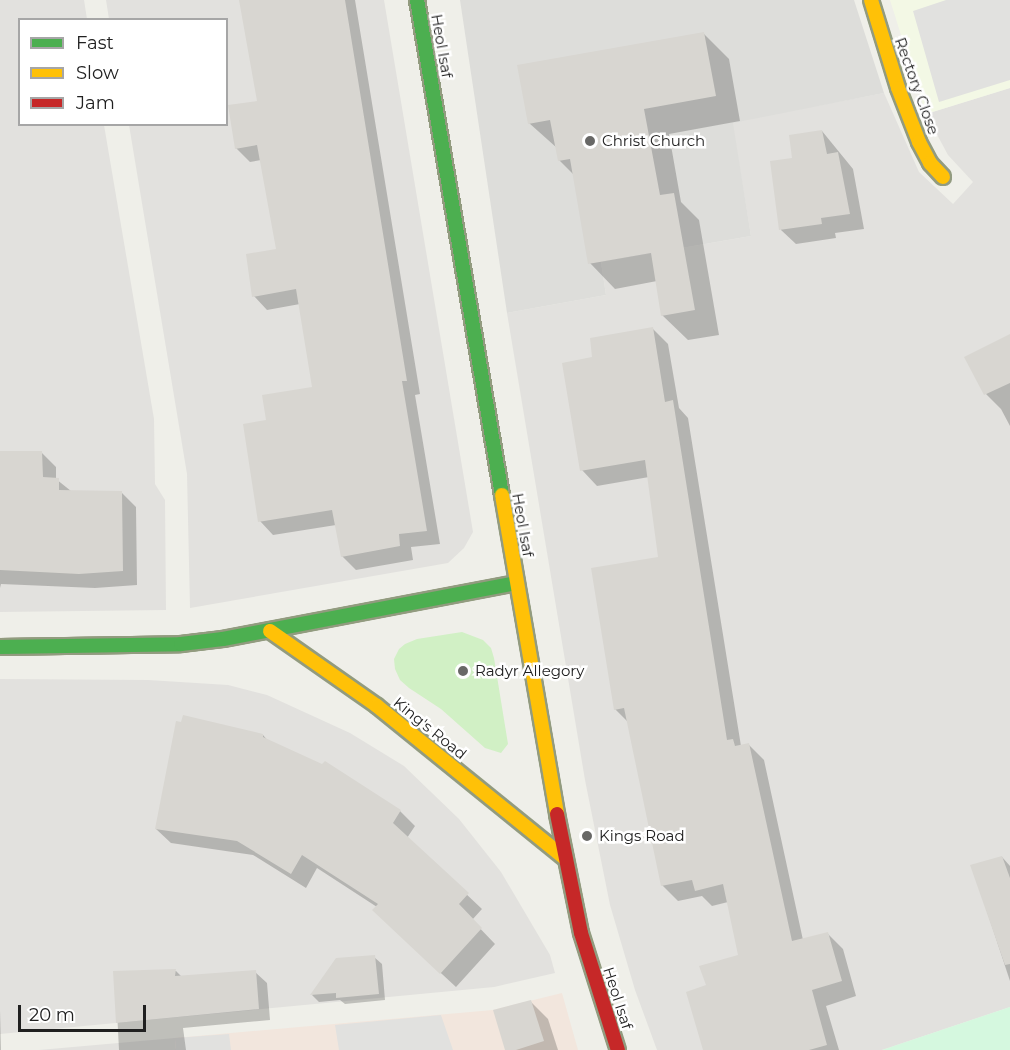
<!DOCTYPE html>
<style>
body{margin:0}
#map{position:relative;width:1010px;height:1050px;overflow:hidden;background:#efefe9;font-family:Montserrat,sans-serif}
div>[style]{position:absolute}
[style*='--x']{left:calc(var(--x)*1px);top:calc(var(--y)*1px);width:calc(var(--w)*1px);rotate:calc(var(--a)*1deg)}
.residential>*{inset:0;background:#e2e1de}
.commercial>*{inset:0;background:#f2e6dd}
.education>*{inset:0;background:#f3f8e5}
.religious>*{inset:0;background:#ddddda}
.grass>*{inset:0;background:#d1f0c5}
.park>*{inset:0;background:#d5f8df}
.parking>*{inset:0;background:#e1e1df}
.shadow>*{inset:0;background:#0003}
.building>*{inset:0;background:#d8d6d1}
.roads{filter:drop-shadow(2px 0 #929b7f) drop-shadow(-2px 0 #929b7f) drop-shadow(0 2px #929b7f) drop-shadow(0 -2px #929b7f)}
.fast>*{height:14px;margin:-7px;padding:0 7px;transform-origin:7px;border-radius:7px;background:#4caf50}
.slow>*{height:14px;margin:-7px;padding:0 7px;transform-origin:7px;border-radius:7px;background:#ffc107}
.jam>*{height:14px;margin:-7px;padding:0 7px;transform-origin:7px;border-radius:7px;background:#c62828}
.dots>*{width:16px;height:16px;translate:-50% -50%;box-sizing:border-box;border:3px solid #fff;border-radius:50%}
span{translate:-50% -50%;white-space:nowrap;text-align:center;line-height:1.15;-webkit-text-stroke:5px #fff;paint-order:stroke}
.street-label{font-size:15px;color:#202020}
.poi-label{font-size:15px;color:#202020}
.left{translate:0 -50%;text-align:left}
.legend{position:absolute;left:18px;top:18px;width:210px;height:108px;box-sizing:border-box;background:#fff;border:2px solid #a6a6a6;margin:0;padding:8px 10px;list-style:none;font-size:18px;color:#202020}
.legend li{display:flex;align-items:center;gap:12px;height:30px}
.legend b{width:30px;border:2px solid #a6a6a6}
.scale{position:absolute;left:18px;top:1005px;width:128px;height:27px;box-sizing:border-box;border:3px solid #202020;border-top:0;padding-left:8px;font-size:18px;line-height:21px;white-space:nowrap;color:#202020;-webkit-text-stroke:4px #fff;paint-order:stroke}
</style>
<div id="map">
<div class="residential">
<i style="clip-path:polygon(0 0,84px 0,87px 19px,20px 20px,20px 124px,104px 125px,154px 419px,155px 484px,165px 500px,166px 610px,0 612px)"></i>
<i style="clip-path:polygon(106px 0,384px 0,473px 532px,464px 548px,448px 563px,190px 608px,187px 474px,129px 125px,226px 124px,226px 20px,109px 19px)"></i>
<i style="clip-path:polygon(1010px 88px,1010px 1007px,882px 1050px,657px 1050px,635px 990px,610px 905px,585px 780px,507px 313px,606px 295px,601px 262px,751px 236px,732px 122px,884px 93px,919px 172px,953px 204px,973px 182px,948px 155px,926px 114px)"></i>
<i style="clip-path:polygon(0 679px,148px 680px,228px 685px,267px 695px,350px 733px,404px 766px,459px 819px,501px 872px,550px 955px,555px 973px,494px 987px,0 1034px)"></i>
<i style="clip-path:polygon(175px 1038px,176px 1050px,39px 1050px)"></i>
</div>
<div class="commercial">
<i style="clip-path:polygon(562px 993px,578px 1050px,176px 1050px,175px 1038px,493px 1010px)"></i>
</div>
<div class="education">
<i style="clip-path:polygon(890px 0,1010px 0,1010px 88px,926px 114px)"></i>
</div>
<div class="religious">
<i style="clip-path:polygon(460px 0,854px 0,884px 93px,733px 123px,751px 236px,601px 262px,606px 295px,507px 313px)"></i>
</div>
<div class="grass">
<i style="clip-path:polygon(462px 632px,483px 640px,491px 648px,494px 658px,508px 744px,501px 753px,485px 748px,441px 709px,409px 688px,400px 680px,395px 669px,394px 659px,399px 649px,405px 644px,417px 639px)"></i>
</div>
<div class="park">
<i style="clip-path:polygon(1010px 1007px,1010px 1050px,882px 1050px)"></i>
</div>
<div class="parking">
<i style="clip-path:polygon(946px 0,1010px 0,1010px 80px,939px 102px,913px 11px)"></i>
<i style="clip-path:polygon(441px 1015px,453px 1050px,339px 1050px,335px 1025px)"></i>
<i style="clip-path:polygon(229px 1034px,231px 1050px,176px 1050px,175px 1038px)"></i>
</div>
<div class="shadow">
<i style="clip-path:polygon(240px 0,355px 0,420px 394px,415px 395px,440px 544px,411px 547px,413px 560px,356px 570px,342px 556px,336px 525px,273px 535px,260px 521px,268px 421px,314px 388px,300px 304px,267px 310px,254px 296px,278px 251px,261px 160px,250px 162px,236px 148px,258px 102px)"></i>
<i style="clip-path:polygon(704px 34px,729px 59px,740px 121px,669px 134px,681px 202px,699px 220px,719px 335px,688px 340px,662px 315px,657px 281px,615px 289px,590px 263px,575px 176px,559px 160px,557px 148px,529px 123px)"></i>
<i style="clip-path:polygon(822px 131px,853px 169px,864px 229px,835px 233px,836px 238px,796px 244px,781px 230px,772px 163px,794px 159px)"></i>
<i style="clip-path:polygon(652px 328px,668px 344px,679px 408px,688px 418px,741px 746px,748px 744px,764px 760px,803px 940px,828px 934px,843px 949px,856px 996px,826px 1006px,839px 1050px,705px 1050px,708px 986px,740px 956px,728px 902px,712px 906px,702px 896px,678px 901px,662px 885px,628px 722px,615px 709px,659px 559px,649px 477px,597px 486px,582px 470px,594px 358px)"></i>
<i style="clip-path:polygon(1010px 336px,1010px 426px,1001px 409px,986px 394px)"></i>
<i style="clip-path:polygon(41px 452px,56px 467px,56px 479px,71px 491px,122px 493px,136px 507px,137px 585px,95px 588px,1px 584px,0 588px,0 453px)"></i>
<i style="clip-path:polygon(263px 735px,269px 742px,400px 811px,415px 826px,407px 838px,482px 909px,472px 920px,495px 944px,456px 987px,389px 925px,377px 907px,317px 868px,306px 888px,253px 855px,171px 843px,156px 829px)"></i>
<i style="clip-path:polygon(1002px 857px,1010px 866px,1010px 981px,972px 866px)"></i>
<i style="clip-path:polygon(374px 957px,382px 964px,385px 1000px,345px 1004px,340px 1000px,319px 1002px,312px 995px,336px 959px)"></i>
<i style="clip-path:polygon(176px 971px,182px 977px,255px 972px,267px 983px,270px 1020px,183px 1028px,186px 1050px,119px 1050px,115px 972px)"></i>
<i style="clip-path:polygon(531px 1002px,548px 1019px,558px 1050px,507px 1050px)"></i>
<i style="clip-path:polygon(0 1010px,1px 1050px,0 1050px)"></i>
</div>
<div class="building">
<i style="clip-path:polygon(239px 0,345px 0,407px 381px,402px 381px,427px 531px,399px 534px,400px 546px,341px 557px,332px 510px,258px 522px,243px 424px,266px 420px,262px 395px,312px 387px,296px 289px,252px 297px,246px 254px,276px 249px,257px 145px,235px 149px,228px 105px,257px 101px)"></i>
<i style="clip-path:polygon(704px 32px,716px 96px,644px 109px,660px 195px,674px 193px,695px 310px,661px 316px,651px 253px,588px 264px,570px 159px,558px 161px,550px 120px,528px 124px,517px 65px)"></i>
<i style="clip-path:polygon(822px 130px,827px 154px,838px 152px,850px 214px,821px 218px,822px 224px,779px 230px,770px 161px,792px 158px,789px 135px)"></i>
<i style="clip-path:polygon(653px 327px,665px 402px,673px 400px,727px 740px,733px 739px,735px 746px,749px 743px,792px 941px,828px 932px,842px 981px,812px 990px,827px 1045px,809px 1050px,703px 1050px,686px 992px,706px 985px,699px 966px,738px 955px,723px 884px,695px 891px,692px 880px,661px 886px,624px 708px,614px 710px,591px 568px,658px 557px,645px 460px,580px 471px,562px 363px,592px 357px,590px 338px)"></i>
<i style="clip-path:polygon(1010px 334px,1010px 383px,984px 395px,964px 357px)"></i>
<i style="clip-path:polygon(0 451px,42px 451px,43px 477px,59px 478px,59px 490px,122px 491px,123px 571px,79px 574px,0 570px)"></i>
<i style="clip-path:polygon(183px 715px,263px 734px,263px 737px,322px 764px,325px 761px,401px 810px,393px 823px,469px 893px,459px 904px,482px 928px,440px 974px,372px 910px,378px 904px,302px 855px,291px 874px,237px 841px,155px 829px,176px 721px,181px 722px)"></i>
<i style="clip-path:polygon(1002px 856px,1010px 878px,1010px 964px,1005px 965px,970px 865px)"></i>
<i style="clip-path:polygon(375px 955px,379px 994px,336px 998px,336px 993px,310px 995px,336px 958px)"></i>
<i style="clip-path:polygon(176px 969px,175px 976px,256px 970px,259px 1009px,116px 1023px,113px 971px)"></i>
<i style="clip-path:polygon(531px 1000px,544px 1041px,516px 1050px,505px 1050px,493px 1010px)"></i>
</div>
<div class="roads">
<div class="fast">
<i style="--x:417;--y:0;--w:502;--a:80.26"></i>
<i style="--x:0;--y:647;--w:181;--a:-0.9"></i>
<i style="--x:181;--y:644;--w:42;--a:-6.8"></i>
<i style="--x:223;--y:639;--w:298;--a:-10.8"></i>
</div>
<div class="slow">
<i style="--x:871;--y:0;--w:92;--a:72.9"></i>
<i style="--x:898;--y:88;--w:58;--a:68.7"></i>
<i style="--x:919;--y:142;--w:24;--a:62"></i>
<i style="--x:930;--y:163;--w:19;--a:47"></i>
<i style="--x:502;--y:495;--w:324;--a:80.2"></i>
<i style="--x:270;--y:631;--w:131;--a:35"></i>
<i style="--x:377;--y:706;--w:242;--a:39"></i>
</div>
<div class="jam">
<i style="--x:557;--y:814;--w:121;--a:78.6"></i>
<i style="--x:581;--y:933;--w:123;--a:72.5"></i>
</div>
</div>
<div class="dots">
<i style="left:590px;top:141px;background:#686866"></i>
<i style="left:463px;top:671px;background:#686866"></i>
<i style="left:587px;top:836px;background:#686866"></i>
</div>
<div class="street-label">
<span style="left:442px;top:46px;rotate:80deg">Heol Isaf</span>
<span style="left:917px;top:86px;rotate:70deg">Rectory Close</span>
<span style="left:523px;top:525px;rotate:80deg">Heol Isaf</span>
<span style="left:430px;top:728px;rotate:39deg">King's Road</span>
<span style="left:618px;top:998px;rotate:72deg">Heol Isaf</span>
</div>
<div class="poi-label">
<span class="left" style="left:602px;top:141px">Christ Church</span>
<span class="left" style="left:475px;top:671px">Radyr Allegory</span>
<span class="left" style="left:599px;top:836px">Kings Road</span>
</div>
<ul class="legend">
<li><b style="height:8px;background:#4caf50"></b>Fast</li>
<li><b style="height:8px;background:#ffc107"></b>Slow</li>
<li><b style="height:8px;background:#c62828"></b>Jam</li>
</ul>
<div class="scale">20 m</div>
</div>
